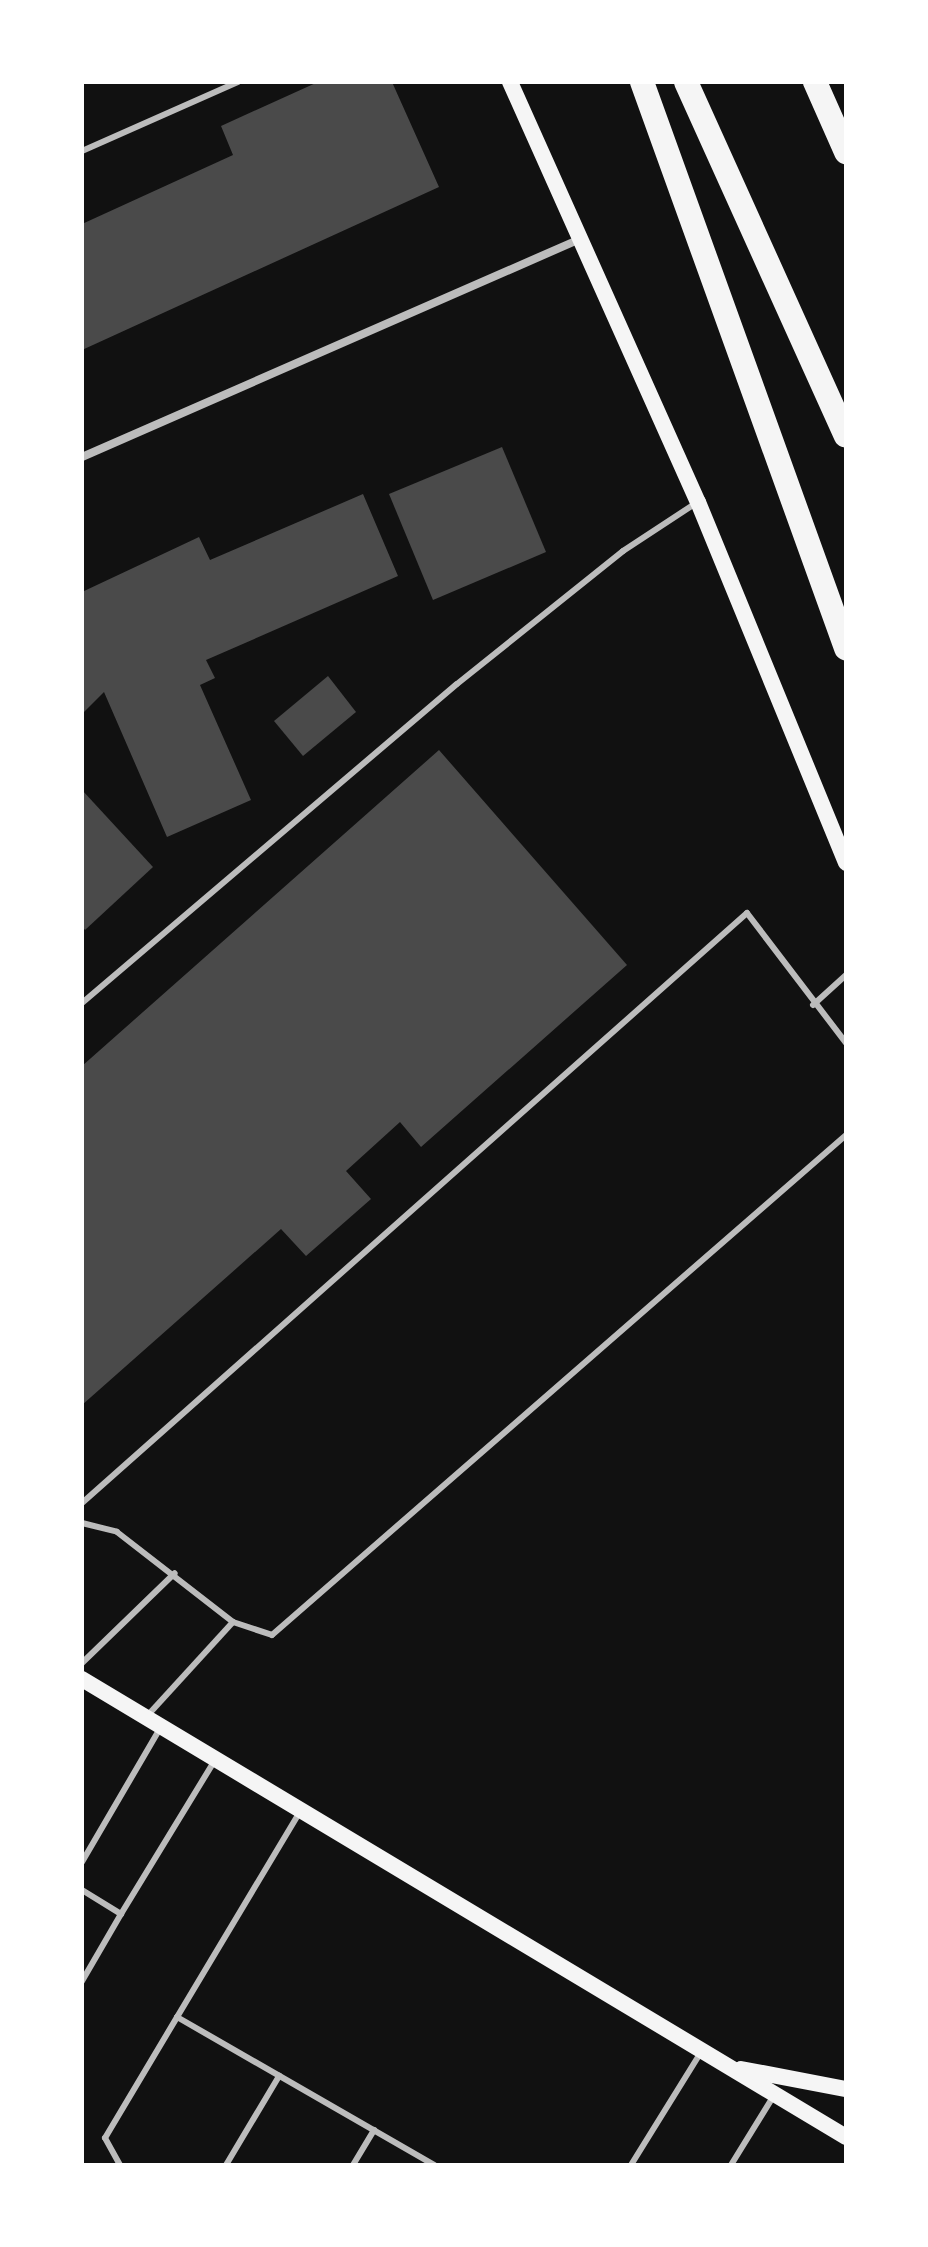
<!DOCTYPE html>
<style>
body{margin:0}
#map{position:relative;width:928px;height:2247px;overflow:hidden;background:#111;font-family:Barlow,sans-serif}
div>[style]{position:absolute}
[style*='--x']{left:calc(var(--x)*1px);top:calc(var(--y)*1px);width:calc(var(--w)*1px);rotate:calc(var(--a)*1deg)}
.building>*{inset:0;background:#4a4a4a}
.service>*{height:6px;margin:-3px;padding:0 3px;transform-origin:3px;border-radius:3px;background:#bcbcbc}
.minor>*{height:8px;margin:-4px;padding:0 4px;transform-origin:4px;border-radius:4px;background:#bcbcbc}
.secondary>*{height:16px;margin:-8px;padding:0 8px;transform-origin:8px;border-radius:8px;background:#f5f5f5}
.motorway>*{height:24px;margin:-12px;padding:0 12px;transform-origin:12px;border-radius:12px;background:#f5f5f5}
span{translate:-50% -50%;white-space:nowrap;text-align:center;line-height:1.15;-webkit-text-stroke:8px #fff;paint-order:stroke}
.frame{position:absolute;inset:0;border:84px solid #fff;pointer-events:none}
</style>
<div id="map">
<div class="building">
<i style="clip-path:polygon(318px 82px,392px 82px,439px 187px,82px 350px,82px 224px,233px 155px,221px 126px)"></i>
<i style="clip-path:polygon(502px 447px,546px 552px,433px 600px,389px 494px)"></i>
<i style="clip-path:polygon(363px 494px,398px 576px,206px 660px,215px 678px,200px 685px,251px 800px,167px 837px,104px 692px,82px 714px,82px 592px,199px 537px,210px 560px)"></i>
<i style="clip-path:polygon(328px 676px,356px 712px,303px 756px,274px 721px)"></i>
<i style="clip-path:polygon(439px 750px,627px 965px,421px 1147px,400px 1122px,346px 1171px,371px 1199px,306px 1256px,281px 1229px,82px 1405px,82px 1066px)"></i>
<i style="clip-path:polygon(82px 790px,153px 867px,85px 930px,82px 926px)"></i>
</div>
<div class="service">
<i style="--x:82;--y:151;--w:171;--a:-23.9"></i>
<i style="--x:82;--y:1003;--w:492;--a:-40.4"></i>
<i style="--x:457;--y:684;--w:213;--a:-38.7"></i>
<i style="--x:623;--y:551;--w:87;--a:-33.3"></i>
<i style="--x:813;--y:1005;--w:45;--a:-42.3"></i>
<i style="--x:82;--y:1503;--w:889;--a:-41.58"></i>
<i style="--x:747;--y:913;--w:163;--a:52.7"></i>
<i style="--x:82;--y:1523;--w:36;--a:14"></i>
<i style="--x:117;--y:1532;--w:147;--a:37.8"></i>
<i style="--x:233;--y:1622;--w:41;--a:18.4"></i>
<i style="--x:272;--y:1635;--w:761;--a:-41.06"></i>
<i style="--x:82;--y:1663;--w:129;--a:-44.1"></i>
<i style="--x:148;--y:1715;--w:126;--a:-47.6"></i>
<i style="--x:301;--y:1810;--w:241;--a:120.9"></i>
<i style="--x:177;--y:2017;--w:297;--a:29.9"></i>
<i style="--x:82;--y:1862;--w:156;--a:-59.7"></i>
<i style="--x:82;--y:1890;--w:46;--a:31.6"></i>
<i style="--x:121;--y:1914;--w:78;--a:120.2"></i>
<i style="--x:121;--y:1914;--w:180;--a:-58.6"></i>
<i style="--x:120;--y:2165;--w:31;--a:-119"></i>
<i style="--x:105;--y:2138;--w:141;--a:-59.2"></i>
<i style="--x:226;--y:2165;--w:104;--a:-59.2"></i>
<i style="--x:353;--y:2165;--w:41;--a:-59"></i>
<i style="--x:631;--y:2165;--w:133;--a:-58.2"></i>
<i style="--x:731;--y:2165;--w:80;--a:-58.3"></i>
</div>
<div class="minor">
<i style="--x:82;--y:457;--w:544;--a:-23.64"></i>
</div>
<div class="secondary">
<i style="--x:510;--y:82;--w:460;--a:65.9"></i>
<i style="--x:698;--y:502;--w:390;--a:67.7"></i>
<i style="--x:82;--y:1679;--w:891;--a:30.94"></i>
<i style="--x:741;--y:2069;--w:107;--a:10.8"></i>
</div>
<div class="motorway">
<i style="--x:642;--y:82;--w:602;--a:70.18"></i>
<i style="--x:686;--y:82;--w:388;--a:65.7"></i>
<i style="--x:815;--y:82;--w:77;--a:66.1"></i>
</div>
<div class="frame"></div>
</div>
